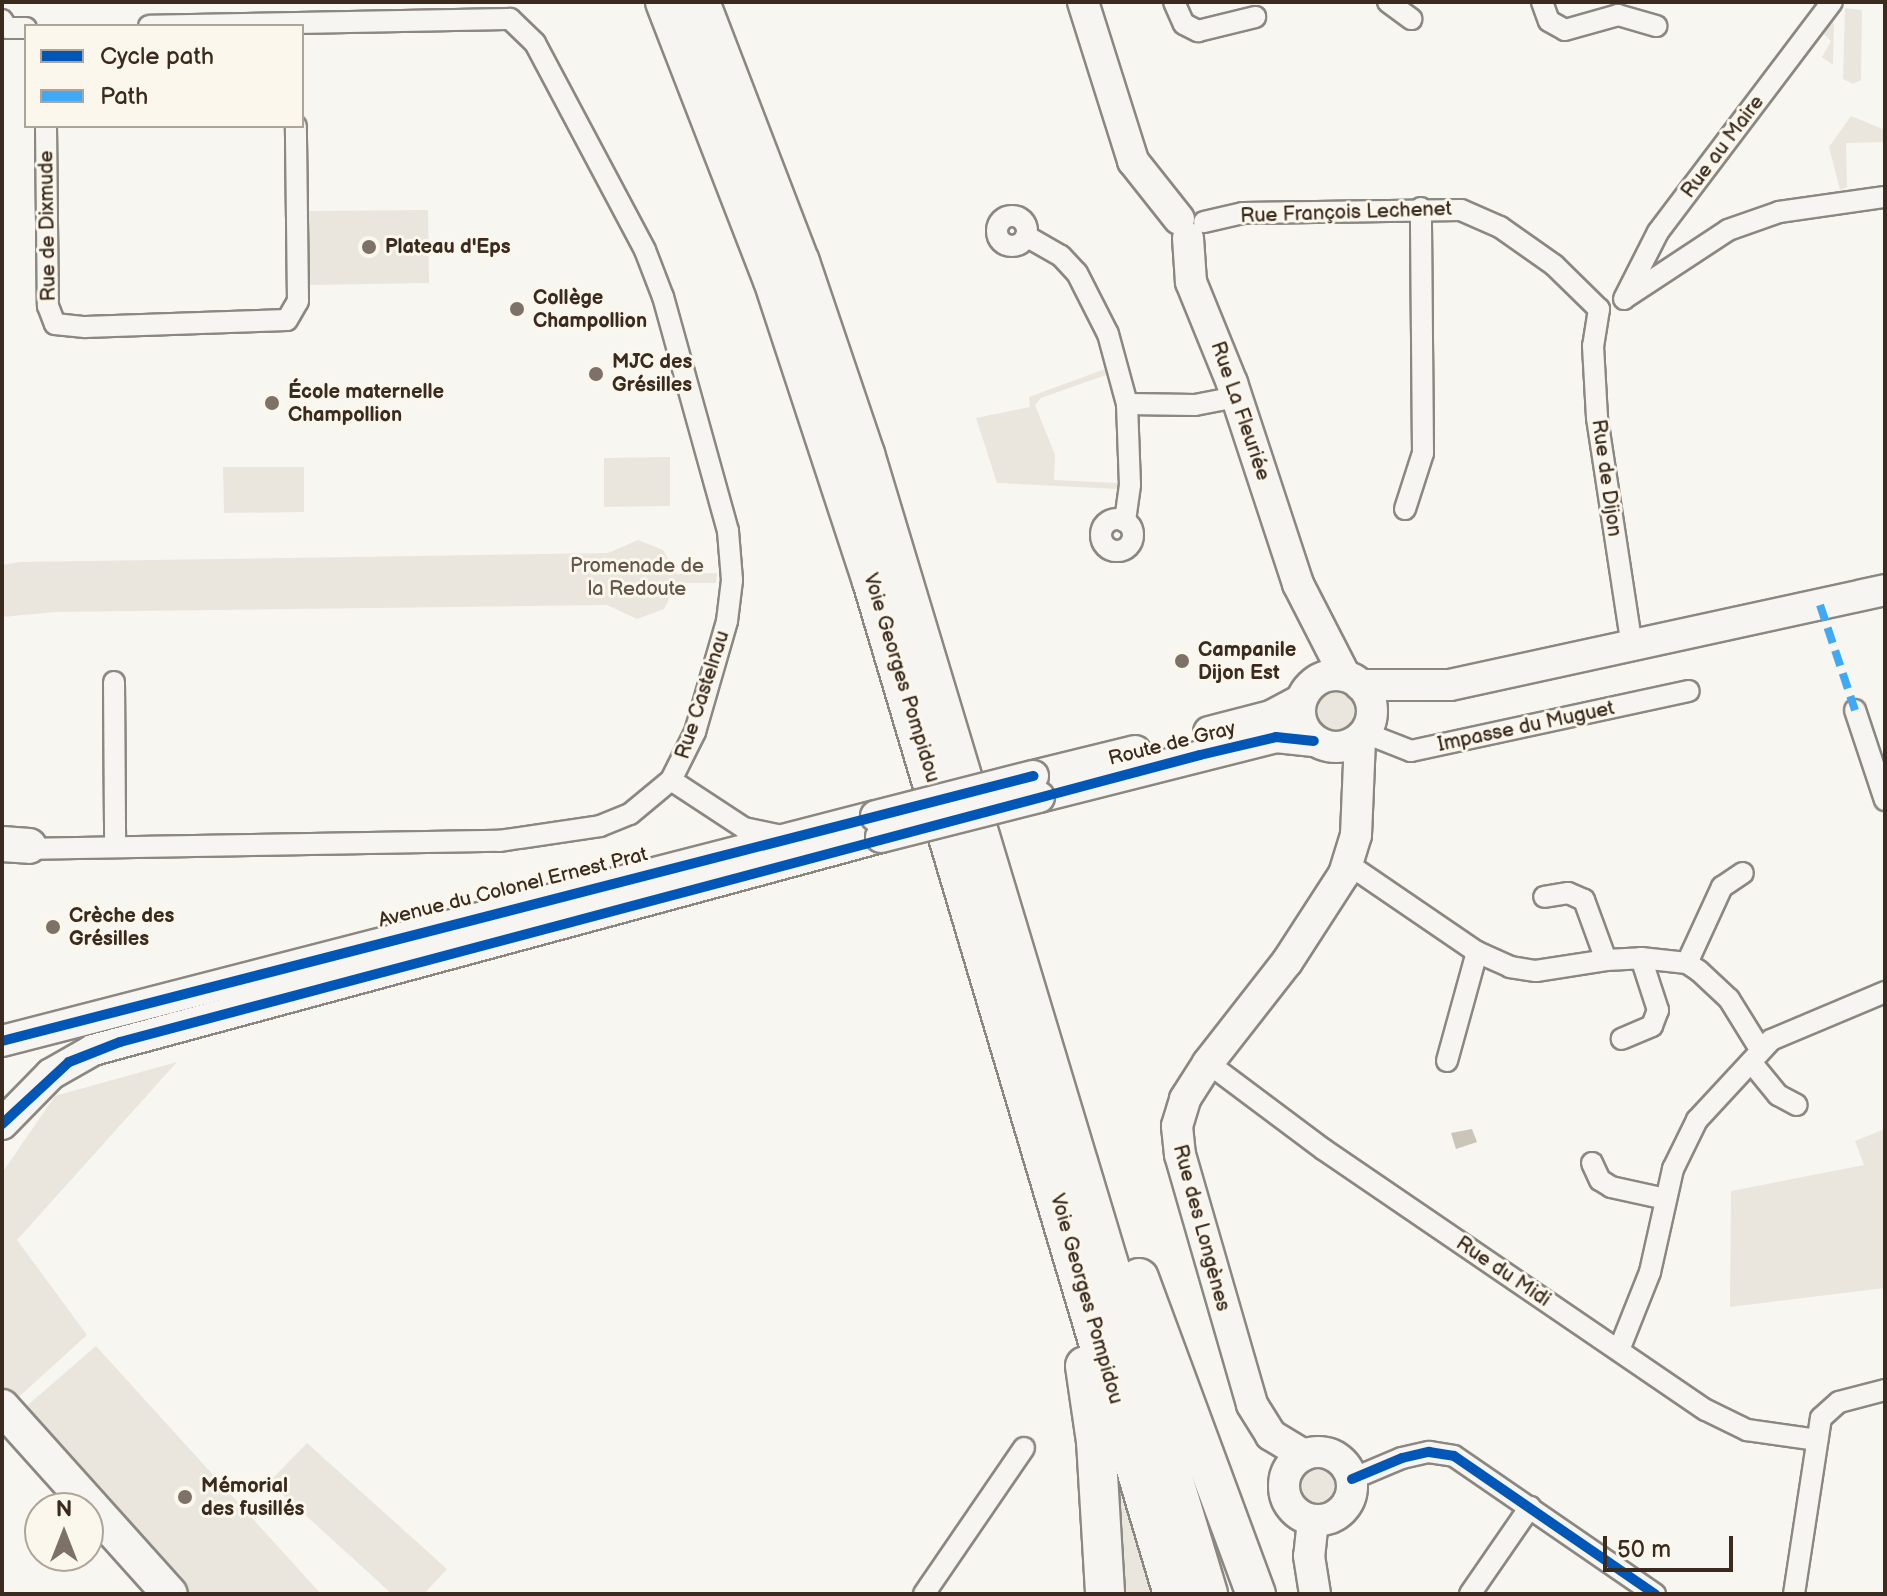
<!DOCTYPE html>
<meta charset="utf-8">
<style>
body{margin:0}
#map{position:relative;width:1887px;height:1596px;overflow:hidden;background:#f8f6f0;font-family:"Balsamiq Sans",sans-serif}
div>[style]{position:absolute}
[style*='--x']{left:calc(var(--x)*1px);top:calc(var(--y)*1px);width:calc(var(--w)*1px);rotate:calc(var(--a)*1deg)}
.green>*{inset:0;background:#eae6dd}
.round{border-radius:50%}
.water>*{inset:0;background:#cac4b9}
.roads{filter:drop-shadow(2px 0 #8b8781) drop-shadow(-2px 0 #8b8781) drop-shadow(0 2px #8b8781) drop-shadow(0 -2px #8b8781)}
.street>*{height:20px;margin:-10px;padding:0 10px;transform-origin:10px;border-radius:10px;background:#f6f5f1}
.street>.ring{margin:-10px;padding:0;box-sizing:content-box;background:none;border:20px solid #f6f5f1;border-radius:50%}
.secondary>*{height:30px;margin:-15px;padding:0 15px;transform-origin:15px;border-radius:15px;background:#f6f5f1}
.secondary>.ring{margin:-15px;padding:0;box-sizing:content-box;background:none;border:30px solid #f6f5f1;border-radius:50%}
.primary>*{height:34px;margin:-17px;padding:0 17px;transform-origin:17px;border-radius:17px;background:#f6f5f1}
.highway>*{height:38px;margin:-19px;padding:0 19px;transform-origin:19px;border-radius:19px;background:#f6f5f1}
.bridges{filter:drop-shadow(2px 0 #8b8781) drop-shadow(-2px 0 #8b8781) drop-shadow(0 2px #8b8781) drop-shadow(0 -2px #8b8781)}
.secondary-bridge>*{height:30px;margin:-15px;padding:0 15px;transform-origin:15px;border-radius:15px;background:#f6f5f1}
.quiet>*{height:8px;margin-top:-4px;transform-origin:0;background:repeating-linear-gradient(90deg,#3fa9f5 0 16px,transparent 0 24px)}
.cycleway>*{height:10px;margin:-5px;padding:0 5px;transform-origin:5px;border-radius:5px;background:#0057b8}
.dots>*{width:22px;height:22px;translate:-50% -50%;box-sizing:border-box;border:4px solid #fbf7ec;border-radius:50%}
span{translate:-50% -50%;white-space:nowrap;text-align:center;line-height:1.15;-webkit-text-stroke:6px #fbf7ec;paint-order:stroke}
.street-label{font-size:20px;color:#3b2a1e}
.poi-label{font-size:20px;color:#3b2a1e;font-weight:700}
.left{translate:0 -50%;text-align:left}
.park-label{font-size:20px;color:#64564a}
.frame{position:absolute;inset:0;border:4px solid #3b2a1e;pointer-events:none}
.legend{position:absolute;left:24px;top:24px;width:280px;height:104px;box-sizing:border-box;background:#fbf7ec;border:2px solid #aea59a;margin:0;padding:10px 14px;list-style:none;font-size:24px;color:#3b2a1e}
.legend li{display:flex;align-items:center;gap:16px;height:40px}
.legend b{width:40px;border:2px solid #aea59a}
.north{position:absolute;left:24px;top:1492px;width:80px;height:80px;box-sizing:border-box;background:#fbf7ec;border:2px solid #aea59a;border-radius:50%;rotate:0deg;font-size:22px;font-weight:700;line-height:32px;text-align:center;color:#3b2a1e}
.north::after{content:'';display:block;margin:auto;width:28px;height:36px;background:#7d7168;clip-path:polygon(50% 0,100% 100%,50% 72%,0 100%)}
.scale{position:absolute;left:1603px;top:1536px;width:130px;height:36px;box-sizing:border-box;border:4px solid #3b2a1e;border-top:0;padding-left:10px;font-size:24px;line-height:28px;white-space:nowrap;color:#3b2a1e;-webkit-text-stroke:6px #fbf7ec;paint-order:stroke}
</style>
<div id="map">
<div class="green">
<i style="clip-path:polygon(1845px 8px,1862px 10px,1861px 80px,1853px 84px,1843px 79px)"></i>
<i style="clip-path:polygon(1832px 21px,1834px 24px,1833px 65px,1822px 57px,1831px 41px,1823px 33px)"></i>
<i style="clip-path:polygon(1851px 116px,1885px 130px,1885px 142px,1846px 143px,1847px 187px,1840px 190px,1829px 147px)"></i>
<i style="clip-path:polygon(428px 210px,429px 283px,310px 285px,309px 211px)"></i>
<i style="clip-path:polygon(1105px 369px,1106px 375px,1041px 398px,1035px 405px,1055px 455px,1054px 480px,1118px 483px,1118px 489px,997px 483px,976px 418px,1030px 407px,1029px 397px)"></i>
<i style="clip-path:polygon(670px 457px,670px 506px,604px 507px,604px 458px)"></i>
<i style="clip-path:polygon(223px 467px,304px 467px,304px 512px,224px 513px)"></i>
<i style="clip-path:polygon(638px 540px,663px 550px,677px 574px,717px 573px,716px 583px,677px 583px,664px 609px,637px 619px,607px 605px,55px 612px,2px 617px,2px 565px,20px 562px,608px 553px)"></i>
<i class="round" style="left:1313px;top:685px;width:48px;height:48px"></i>
<i style="clip-path:polygon(177px 1062px,17px 1240px,87px 1335px,12px 1403px,2px 1390px,2px 1173px,55px 1096px)"></i>
<i style="clip-path:polygon(1885px 1129px,1885px 1288px,1730px 1307px,1731px 1191px,1864px 1165px,1855px 1141px)"></i>
<i style="clip-path:polygon(96px 1346px,321px 1594px,189px 1594px,22px 1410px)"></i>
<i style="clip-path:polygon(1109px 1425px,1155px 1594px,1116px 1594px)"></i>
<i style="clip-path:polygon(307px 1443px,447px 1569px,424px 1594px,392px 1594px,269px 1482px)"></i>
<i class="round" style="left:1297px;top:1463px;width:46px;height:46px"></i>
</div>
<div class="water">
<i style="clip-path:polygon(1472px 1129px,1477px 1142px,1456px 1149px,1451px 1133px)"></i>
</div>
<div class="roads">
<div class="street">
<i style="--x:1174;--y:2;--w:24;--a:66"></i>
<i style="--x:1184;--y:24;--w:16;--a:27"></i>
<i style="--x:1198;--y:31;--w:59;--a:-13.8"></i>
<i style="--x:1388;--y:2;--w:29;--a:36"></i>
<i style="--x:1542;--y:2;--w:20;--a:70"></i>
<i style="--x:1549;--y:21;--w:18;--a:29"></i>
<i style="--x:1565;--y:30;--w:55;--a:-15.8"></i>
<i style="--x:1618;--y:15;--w:40;--a:16"></i>
<i style="--x:2;--y:20;--w:9;--a:58"></i>
<i style="--x:7;--y:28;--w:19;--a:0"></i>
<i style="--x:46;--y:126;--w:180;--a:89.4"></i>
<i style="--x:48;--y:306;--w:19;--a:69"></i>
<i style="--x:55;--y:324;--w:30;--a:6"></i>
<i style="--x:85;--y:327;--w:202;--a:-2"></i>
<i style="--x:287;--y:320;--w:22;--a:-60"></i>
<i style="--x:298;--y:301;--w:175;--a:-90.7"></i>
<i class="ring" style="left:997px;top:216px;width:10px;height:10px"></i>
<i style="--x:1204;--y:222;--w:40;--a:-13"></i>
<i style="--x:1243;--y:213;--w:218;--a:-0.8"></i>
<i style="--x:1461;--y:210;--w:43;--a:23.6"></i>
<i style="--x:1500;--y:227;--w:66;--a:35.1"></i>
<i style="--x:1554;--y:265;--w:63;--a:44.4"></i>
<i style="--x:1026;--y:236;--w:40;--a:29.7"></i>
<i style="--x:1061;--y:256;--w:23;--a:47"></i>
<i style="--x:1077;--y:273;--w:68;--a:63.1"></i>
<i style="--x:1108;--y:334;--w:73;--a:74.8"></i>
<i style="--x:1127;--y:404;--w:81;--a:87.9"></i>
<i style="--x:1130;--y:485;--w:37;--a:98"></i>
<i style="--x:1625;--y:298;--w:123;--a:-33.4"></i>
<i style="--x:1728;--y:230;--w:54;--a:-19.4"></i>
<i style="--x:1779;--y:212;--w:107;--a:-8.1"></i>
<i style="--x:1624;--y:299;--w:75;--a:-63.1"></i>
<i style="--x:1658;--y:232;--w:288;--a:-52.9"></i>
<i style="--x:1599;--y:309;--w:37;--a:99"></i>
<i style="--x:1593;--y:346;--w:72;--a:86.8"></i>
<i style="--x:1597;--y:418;--w:231;--a:81.3"></i>
<i style="--x:1127;--y:404;--w:68;--a:0.8"></i>
<i style="--x:1195;--y:405;--w:42;--a:-11"></i>
<i style="--x:1405;--y:509;--w:59;--a:-72.2"></i>
<i style="--x:1423;--y:453;--w:245;--a:-90.5"></i>
<i class="ring" style="left:1101px;top:519px;width:12px;height:12px"></i>
<i style="--x:114;--y:682;--w:162;--a:89.6"></i>
<i style="--x:1855;--y:710;--w:95;--a:71.6"></i>
<i style="--x:1365;--y:733;--w:49;--a:21.4"></i>
<i style="--x:1411;--y:751;--w:284;--a:-12.2"></i>
<i style="--x:671;--y:780;--w:87;--a:33.3"></i>
<i style="--x:744;--y:828;--w:38;--a:12"></i>
<i style="--x:20;--y:849;--w:479;--a:-1"></i>
<i style="--x:499;--y:841;--w:102;--a:-8.4"></i>
<i style="--x:600;--y:826;--w:32;--a:-22"></i>
<i style="--x:630;--y:814;--w:53;--a:-39.7"></i>
<i style="--x:671;--y:780;--w:54;--a:-63.4"></i>
<i style="--x:695;--y:732;--w:116;--a:-73.9"></i>
<i style="--x:727;--y:621;--w:41;--a:-83"></i>
<i style="--x:732;--y:580;--w:49;--a:-94.7"></i>
<i style="--x:728;--y:531;--w:243;--a:-105.5"></i>
<i style="--x:663;--y:297;--w:50;--a:-111"></i>
<i style="--x:645;--y:250;--w:234;--a:-118"></i>
<i style="--x:535;--y:43;--w:35;--a:-136"></i>
<i style="--x:510;--y:19;--w:361;--a:178.9"></i>
<i style="--x:1348;--y:864;--w:156;--a:34.3"></i>
<i style="--x:1477;--y:952;--w:113;--a:105.4"></i>
<i style="--x:1477;--y:952;--w:36;--a:24"></i>
<i style="--x:1510;--y:967;--w:26;--a:9"></i>
<i style="--x:1536;--y:971;--w:71;--a:-8.9"></i>
<i style="--x:1606;--y:960;--w:64;--a:-110.1"></i>
<i style="--x:1584;--y:900;--w:17;--a:-156"></i>
<i style="--x:1568;--y:893;--w:24;--a:171"></i>
<i style="--x:1641;--y:958;--w:46;--a:6.2"></i>
<i style="--x:1687;--y:963;--w:14;--a:34"></i>
<i style="--x:1699;--y:971;--w:41;--a:43"></i>
<i style="--x:1729;--y:999;--w:59;--a:58.2"></i>
<i style="--x:1606;--y:960;--w:35;--a:-3"></i>
<i style="--x:1641;--y:958;--w:55;--a:71.9"></i>
<i style="--x:1658;--y:1010;--w:17;--a:111"></i>
<i style="--x:1652;--y:1026;--w:33;--a:157"></i>
<i style="--x:1687;--y:963;--w:84;--a:-65.3"></i>
<i style="--x:1722;--y:887;--w:25;--a:-34"></i>
<i style="--x:1751;--y:1062;--w:43;--a:50.7"></i>
<i style="--x:1778;--y:1095;--w:21;--a:28"></i>
<i style="--x:1208;--y:1063;--w:144;--a:36.8"></i>
<i style="--x:1323;--y:1149;--w:463;--a:34.3"></i>
<i style="--x:1706;--y:1410;--w:46;--a:26"></i>
<i style="--x:1747;--y:1430;--w:71;--a:8.1"></i>
<i style="--x:1592;--y:1163;--w:19;--a:65"></i>
<i style="--x:1600;--y:1180;--w:13;--a:32"></i>
<i style="--x:1611;--y:1187;--w:56;--a:12.3"></i>
<i style="--x:1619;--y:1350;--w:84;--a:-68.3"></i>
<i style="--x:1650;--y:1272;--w:106;--a:-77.4"></i>
<i style="--x:1673;--y:1169;--w:55;--a:-63.9"></i>
<i style="--x:1697;--y:1120;--w:109;--a:-47.2"></i>
<i style="--x:1771;--y:1040;--w:124;--a:-22.8"></i>
<i style="--x:1352;--y:1479;--w:54;--a:-22.8"></i>
<i style="--x:1402;--y:1458;--w:28;--a:-13"></i>
<i style="--x:1429;--y:1452;--w:25;--a:9"></i>
<i style="--x:1454;--y:1456;--w:244;--a:34.5"></i>
<i style="--x:924;--y:1594;--w:177;--a:-55.6"></i>
<i style="--x:1470;--y:1594;--w:106;--a:-55.4"></i>
<i style="--x:1794;--y:1594;--w:178;--a:-81.3"></i>
<i style="--x:1821;--y:1418;--w:24;--a:-42"></i>
<i style="--x:1839;--y:1402;--w:48;--a:-14.6"></i>
</div>
<div class="secondary">
<i style="--x:1083;--y:2;--w:167;--a:72.5"></i>
<i style="--x:1133;--y:161;--w:74;--a:51.6"></i>
<i style="--x:1188;--y:238;--w:44;--a:86.1"></i>
<i style="--x:1191;--y:282;--w:109;--a:67.9"></i>
<i style="--x:1232;--y:383;--w:212;--a:71.8"></i>
<i style="--x:1298;--y:584;--w:103;--a:62.9"></i>
<i class="ring" style="left:1300px;top:675px;width:42px;height:42px"></i>
<i style="--x:1360;--y:685;--w:90;--a:0"></i>
<i style="--x:1450;--y:685;--w:445;--a:-12.3"></i>
<i style="--x:1209;--y:732;--w:64;--a:-14.5"></i>
<i style="--x:1271;--y:716;--w:34;--a:-28"></i>
<i style="--x:1033;--y:776;--w:105;--a:-13.8"></i>
<i style="--x:1039;--y:797;--w:244;--a:-14.2"></i>
<i style="--x:1276;--y:737;--w:38;--a:6"></i>
<i style="--x:2;--y:1041;--w:902;--a:-14.44"></i>
<i style="--x:2;--y:1124;--w:70;--a:-45.6"></i>
<i style="--x:51;--y:1074;--w:48;--a:-29.7"></i>
<i style="--x:93;--y:1050;--w:816;--a:-15.13"></i>
<i class="ring" style="left:1284px;top:1452px;width:38px;height:38px"></i>
<i style="--x:1304;--y:1455;--w:39;--a:-149"></i>
<i style="--x:1271;--y:1435;--w:36;--a:-122"></i>
<i style="--x:1252;--y:1404;--w:259;--a:-106.1"></i>
<i style="--x:1180;--y:1155;--w:29;--a:-96"></i>
<i style="--x:1177;--y:1126;--w:28;--a:-73"></i>
<i style="--x:1185;--y:1099;--w:43;--a:-57.4"></i>
<i style="--x:1208;--y:1063;--w:128;--a:-52"></i>
<i style="--x:1287;--y:962;--w:105;--a:-57.1"></i>
<i style="--x:1344;--y:874;--w:41;--a:-72.9"></i>
<i style="--x:1356;--y:835;--w:96;--a:-87.6"></i>
<i style="--x:1313;--y:1520;--w:36;--a:96"></i>
<i style="--x:1309;--y:1556;--w:38;--a:81"></i>
</div>
<div class="primary">
<i style="--x:2;--y:844;--w:27;--a:4"></i>
<i style="--x:2;--y:1407;--w:251;--a:48.1"></i>
</div>
<div class="highway">
<i style="--x:665;--y:2;--w:298;--a:68.8"></i>
<i style="--x:773;--y:280;--w:317;--a:71.8"></i>
<i style="--x:872;--y:581;--w:1057;--a:73.45"></i>
<i style="--x:700;--y:2;--w:279;--a:69"></i>
<i style="--x:800;--y:262;--w:203;--a:71.3"></i>
<i style="--x:865;--y:454;--w:1190;--a:73.25"></i>
<i style="--x:1139;--y:1278;--w:337;--a:69.7"></i>
<i style="--x:1085;--y:1366;--w:76;--a:81.7"></i>
<i style="--x:1096;--y:1441;--w:153;--a:86.6"></i>
</div>
</div>
<div class="bridges">
<div class="secondary-bridge">
<i style="--x:876;--y:816;--w:162;--a:-14.3"></i>
<i style="--x:881;--y:837;--w:163;--a:-14.2"></i>
</div>
</div>
<div class="quiet">
<i style="--x:1820;--y:605;--w:111;--a:71.6"></i>
</div>
<div class="cycleway">
<i style="--x:2;--y:1041;--w:1065;--a:-14.41"></i>
<i style="--x:2;--y:1124;--w:91;--a:-42.8"></i>
<i style="--x:69;--y:1062;--w:55;--a:-21.4"></i>
<i style="--x:120;--y:1042;--w:1117;--a:-14.88"></i>
<i style="--x:1200;--y:755;--w:78;--a:-13.3"></i>
<i style="--x:1276;--y:737;--w:38;--a:6"></i>
<i style="--x:1352;--y:1479;--w:54;--a:-22.8"></i>
<i style="--x:1402;--y:1458;--w:28;--a:-13"></i>
<i style="--x:1429;--y:1452;--w:25;--a:9"></i>
<i style="--x:1454;--y:1456;--w:244;--a:34.5"></i>
</div>
<div class="dots">
<i style="left:369px;top:247px;background:#7d7168"></i>
<i style="left:517px;top:309px;background:#7d7168"></i>
<i style="left:596px;top:374px;background:#7d7168"></i>
<i style="left:272px;top:403px;background:#7d7168"></i>
<i style="left:1182px;top:661px;background:#7d7168"></i>
<i style="left:53px;top:927px;background:#7d7168"></i>
<i style="left:185px;top:1497px;background:#7d7168"></i>
</div>
<div class="street-label">
<span style="left:1723px;top:147px;rotate:-53deg">Rue au Maire</span>
<span style="left:1346px;top:213px;rotate:-2deg">Rue François Lechenet</span>
<span style="left:48px;top:226px;rotate:-91deg">Rue de Dixmude</span>
<span style="left:1240px;top:411px;rotate:71deg">Rue La Fleuriée</span>
<span style="left:1606px;top:478px;rotate:82deg">Rue de Dijon</span>
<span style="left:901px;top:678px;rotate:73deg">Voie Georges Pompidou</span>
<span style="left:703px;top:695px;rotate:-72deg">Rue Castelnau</span>
<span style="left:1526px;top:727px;rotate:-12deg">Impasse du Muguet</span>
<span style="left:1172px;top:744px;rotate:-14deg">Route de Gray</span>
<span style="left:513px;top:888px;rotate:-14deg">Avenue du Colonel Ernest Prat</span>
<span style="left:1201px;top:1228px;rotate:75deg">Rue des Longènes</span>
<span style="left:1503px;top:1272px;rotate:34deg">Rue du Midi</span>
<span style="left:1086px;top:1299px;rotate:74deg">Voie Georges Pompidou</span>
</div>
<div class="poi-label">
<span class="left" style="left:385px;top:247px">Plateau d'Eps</span>
<span class="left" style="left:533px;top:310px">Collège<br>Champollion</span>
<span class="left" style="left:612px;top:374px">MJC des<br>Grésilles</span>
<span class="left" style="left:288px;top:404px">École maternelle<br>Champollion</span>
<span class="left" style="left:1198px;top:662px">Campanile<br>Dijon Est</span>
<span class="left" style="left:69px;top:928px">Crèche des<br>Grésilles</span>
<span class="left" style="left:201px;top:1498px">Mémorial<br>des fusillés</span>
</div>
<div class="park-label">
<span style="left:637px;top:578px">Promenade de<br>la Redoute</span>
</div>
<div class="frame"></div>
<ul class="legend">
<li><b style="height:10px;background:#0057b8"></b>Cycle path</li>
<li><b style="height:10px;background:#3fa9f5"></b>Path</li>
</ul>
<div class="north">N</div>
<div class="scale">50 m</div>
</div>
